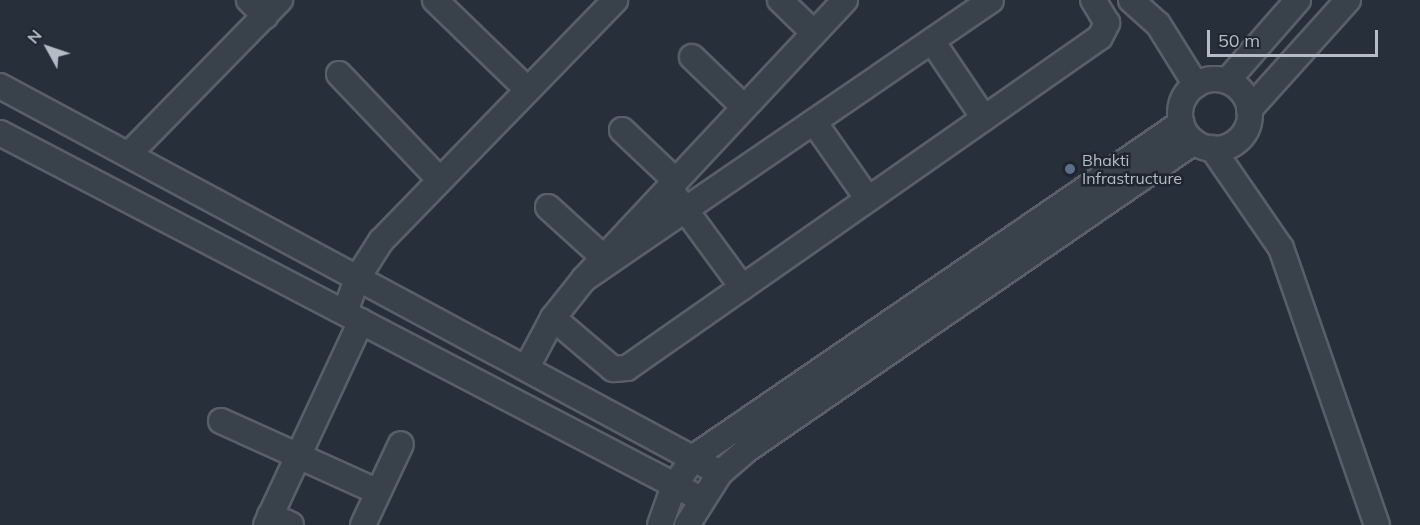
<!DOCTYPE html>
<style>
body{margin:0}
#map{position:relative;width:1420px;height:525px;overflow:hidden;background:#262f3a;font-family:Mulish,sans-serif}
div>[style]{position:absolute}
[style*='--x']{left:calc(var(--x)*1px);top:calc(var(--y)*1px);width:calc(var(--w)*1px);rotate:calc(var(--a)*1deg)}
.roads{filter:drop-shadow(2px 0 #585f68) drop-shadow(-2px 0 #585f68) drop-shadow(0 2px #585f68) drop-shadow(0 -2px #585f68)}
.minor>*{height:24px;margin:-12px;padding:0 12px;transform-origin:12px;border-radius:12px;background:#39414a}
.minor>.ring{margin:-12px;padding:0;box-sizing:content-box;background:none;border:24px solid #39414a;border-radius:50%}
.dots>*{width:16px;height:16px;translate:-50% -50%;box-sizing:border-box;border:3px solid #1f262f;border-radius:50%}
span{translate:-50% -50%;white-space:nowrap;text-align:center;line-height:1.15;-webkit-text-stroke:5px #1f262f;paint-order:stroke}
.poi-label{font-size:16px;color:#b5bcc6}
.left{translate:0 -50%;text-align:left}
.north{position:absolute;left:18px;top:18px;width:60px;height:60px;-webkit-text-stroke:4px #1f262f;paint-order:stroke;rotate:310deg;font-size:16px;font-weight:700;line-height:24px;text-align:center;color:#b5bcc6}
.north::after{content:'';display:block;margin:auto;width:21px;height:27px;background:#b5bcc6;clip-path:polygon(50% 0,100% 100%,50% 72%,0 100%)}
.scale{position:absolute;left:1207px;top:30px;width:171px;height:27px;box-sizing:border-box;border:3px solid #b5bcc6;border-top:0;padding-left:8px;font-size:18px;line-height:21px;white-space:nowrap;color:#b5bcc6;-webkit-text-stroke:4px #1f262f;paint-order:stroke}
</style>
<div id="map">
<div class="roads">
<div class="minor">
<i style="--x:249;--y:0;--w:23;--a:45"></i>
<i style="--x:435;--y:0;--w:129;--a:44.1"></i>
<i style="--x:780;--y:0;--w:47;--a:44.1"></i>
<i style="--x:1131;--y:0;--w:36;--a:42"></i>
<i style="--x:1158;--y:24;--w:72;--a:58.1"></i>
<i style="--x:932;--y:41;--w:93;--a:56"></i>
<i style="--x:692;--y:57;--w:72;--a:43.9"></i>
<i style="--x:339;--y:74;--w:145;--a:46.4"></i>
<i class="ring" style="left:1180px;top:79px;width:46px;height:46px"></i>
<i style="--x:1227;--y:81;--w:108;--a:-48.8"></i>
<i style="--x:0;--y:86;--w:817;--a:28.26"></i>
<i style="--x:1249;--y:110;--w:148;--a:-48"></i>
<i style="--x:814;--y:122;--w:94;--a:55"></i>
<i style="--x:622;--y:130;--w:74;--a:43.4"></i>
<i style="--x:0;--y:133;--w:791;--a:27.57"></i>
<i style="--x:1212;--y:148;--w:121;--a:55.4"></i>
<i style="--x:1281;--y:248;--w:293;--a:70.9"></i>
<i style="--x:129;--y:154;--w:216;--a:-45.6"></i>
<i style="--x:676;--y:197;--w:112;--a:53.7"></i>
<i style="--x:548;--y:207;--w:76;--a:42.3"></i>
<i style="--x:584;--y:279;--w:493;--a:-34.4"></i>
<i style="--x:345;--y:312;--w:37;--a:-70"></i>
<i style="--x:358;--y:277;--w:43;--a:-57.4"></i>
<i style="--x:381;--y:241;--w:336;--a:-45.8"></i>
<i style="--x:553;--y:318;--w:79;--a:40.4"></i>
<i style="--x:613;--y:369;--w:14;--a:-4"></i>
<i style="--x:627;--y:368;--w:577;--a:-34.98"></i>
<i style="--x:1100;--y:37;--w:16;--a:-63"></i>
<i style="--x:1107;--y:23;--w:27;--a:-121"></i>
<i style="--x:527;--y:367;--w:55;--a:-62"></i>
<i style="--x:553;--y:318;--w:50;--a:-51.5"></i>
<i style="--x:584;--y:279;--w:382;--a:-46.9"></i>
<i style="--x:221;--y:421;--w:172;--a:24.3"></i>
<i style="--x:270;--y:515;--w:23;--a:25"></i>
<i style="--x:266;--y:525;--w:225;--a:-65"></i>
<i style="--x:363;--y:525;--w:89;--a:-64.9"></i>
<i style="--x:660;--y:525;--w:41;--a:-70.3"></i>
<i style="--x:674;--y:486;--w:35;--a:-55"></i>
<i style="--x:694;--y:457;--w:591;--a:-34.44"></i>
<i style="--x:687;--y:525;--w:62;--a:-57.6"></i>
<i style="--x:720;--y:473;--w:33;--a:-41"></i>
<i style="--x:745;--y:451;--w:545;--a:-34.54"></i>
</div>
</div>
<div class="dots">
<i style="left:1070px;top:169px;background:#5c6f8a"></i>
</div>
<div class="poi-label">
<span class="left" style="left:1082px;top:169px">Bhakti<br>Infrastructure</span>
</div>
<div class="north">N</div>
<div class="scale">50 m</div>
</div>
